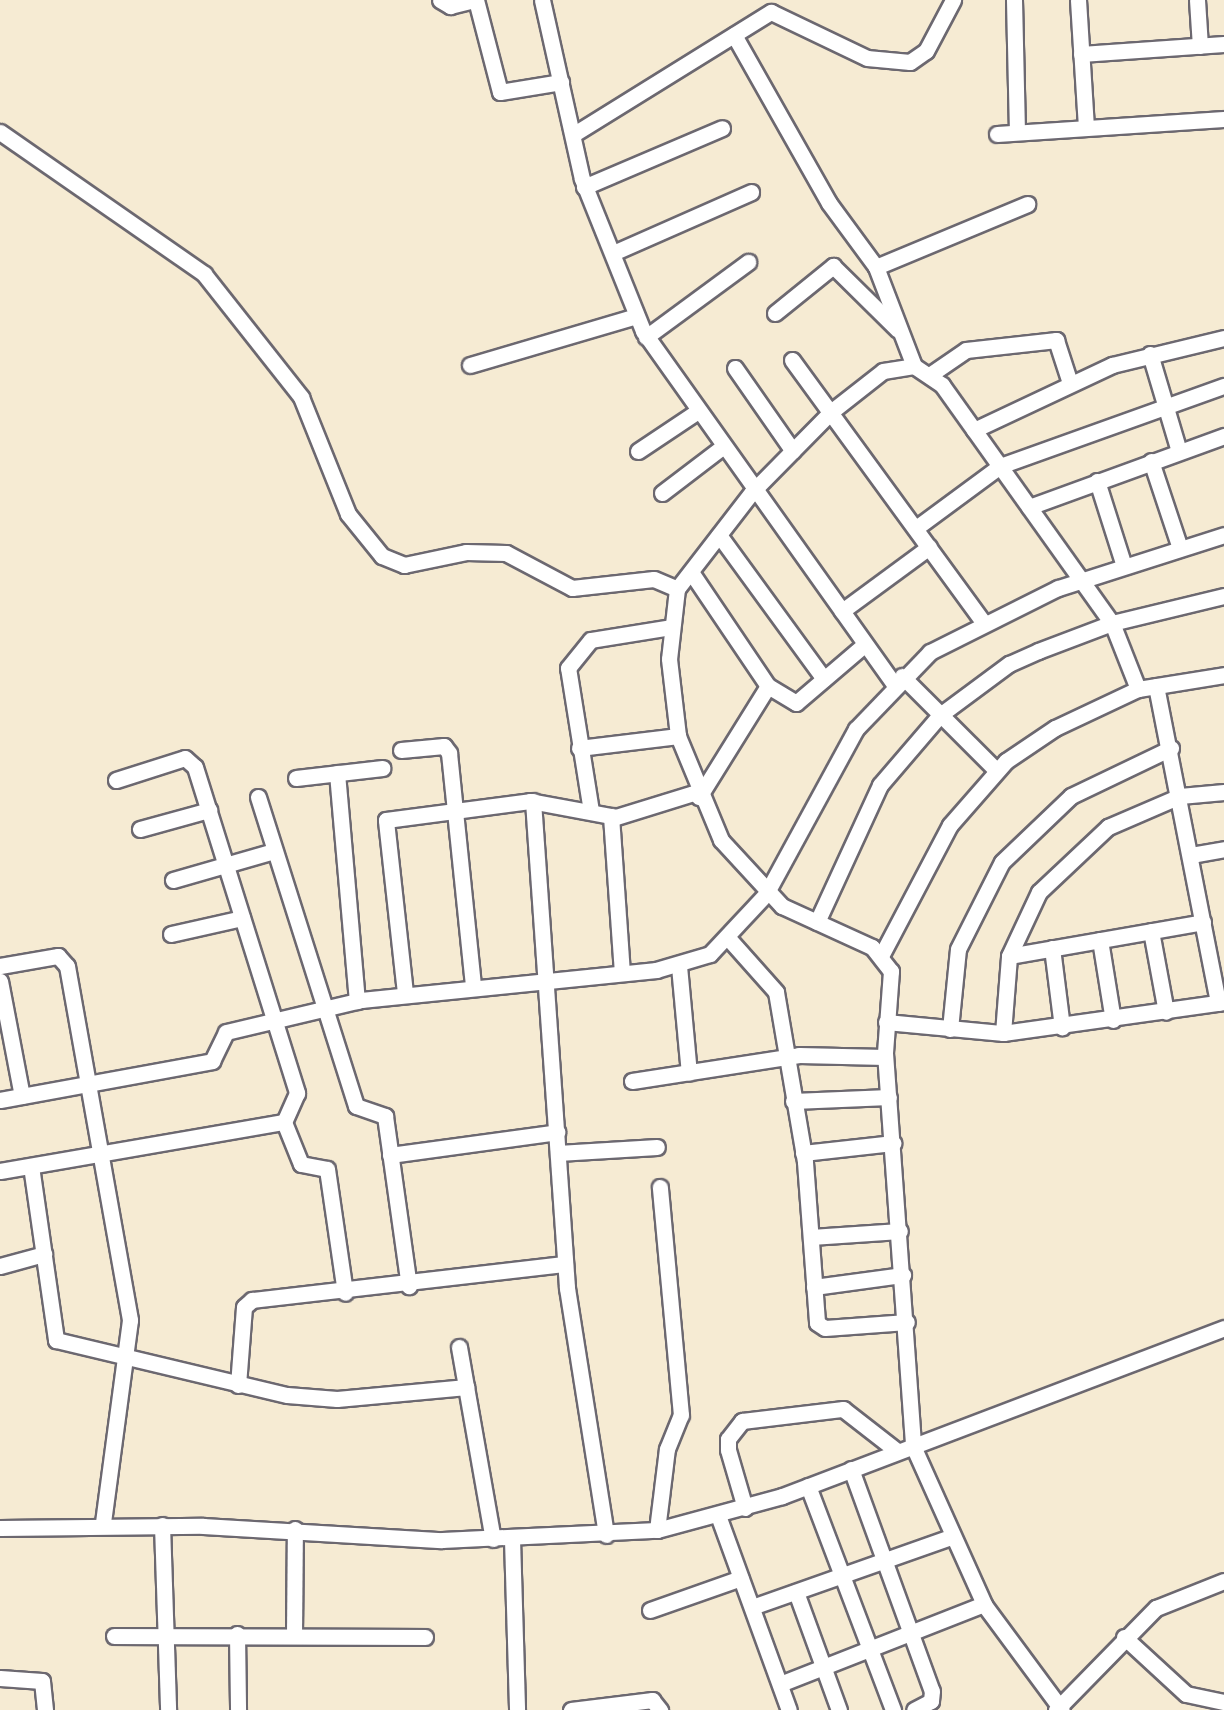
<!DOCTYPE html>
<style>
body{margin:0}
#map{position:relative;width:1224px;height:1710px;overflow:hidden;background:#f6ebd3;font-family:"IM FELL Great Primer",serif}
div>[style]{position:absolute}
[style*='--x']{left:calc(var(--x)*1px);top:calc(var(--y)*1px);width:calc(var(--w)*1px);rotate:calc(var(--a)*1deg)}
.roads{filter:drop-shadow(2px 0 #6c6870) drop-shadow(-2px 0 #6c6870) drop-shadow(0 2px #6c6870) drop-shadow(0 -2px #6c6870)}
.minor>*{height:15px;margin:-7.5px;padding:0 7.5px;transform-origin:7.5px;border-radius:7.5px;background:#fff}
span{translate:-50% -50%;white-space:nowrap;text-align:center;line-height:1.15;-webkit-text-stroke:10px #fcf5e5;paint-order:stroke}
</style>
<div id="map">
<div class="roads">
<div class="minor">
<i style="--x:440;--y:0;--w:12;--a:31"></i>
<i style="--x:450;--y:6;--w:25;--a:-14"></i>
<i style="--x:476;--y:0;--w:95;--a:75.4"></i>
<i style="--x:500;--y:92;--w:62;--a:-9.3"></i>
<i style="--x:542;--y:0;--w:183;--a:77.4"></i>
<i style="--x:582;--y:179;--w:164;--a:68.1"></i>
<i style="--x:643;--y:331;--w:433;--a:54.6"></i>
<i style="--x:1014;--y:0;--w:132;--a:88.7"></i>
<i style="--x:1078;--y:0;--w:128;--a:86.4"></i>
<i style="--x:1197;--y:0;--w:46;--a:86.3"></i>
<i style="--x:734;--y:35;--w:193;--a:60.5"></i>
<i style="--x:829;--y:203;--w:79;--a:53.7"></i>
<i style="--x:876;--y:267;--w:106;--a:69"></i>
<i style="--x:1081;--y:54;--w:143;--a:-4"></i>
<i style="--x:0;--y:132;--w:249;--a:34.8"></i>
<i style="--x:204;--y:274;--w:157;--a:51.7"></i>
<i style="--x:301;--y:397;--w:126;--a:68.1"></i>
<i style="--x:348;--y:514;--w:54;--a:51"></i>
<i style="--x:382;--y:556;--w:24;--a:22"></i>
<i style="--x:404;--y:565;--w:63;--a:-11.8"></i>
<i style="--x:466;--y:552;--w:40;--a:1.4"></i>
<i style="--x:506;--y:553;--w:75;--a:27.9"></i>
<i style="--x:572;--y:588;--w:82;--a:-6.3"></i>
<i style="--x:654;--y:579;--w:25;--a:23"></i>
<i style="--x:677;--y:589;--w:70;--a:96.5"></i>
<i style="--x:669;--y:659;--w:78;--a:83.3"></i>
<i style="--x:678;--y:736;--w:113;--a:67.5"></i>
<i style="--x:721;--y:840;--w:90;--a:47.3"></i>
<i style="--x:782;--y:906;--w:99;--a:24.5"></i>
<i style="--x:872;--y:947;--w:31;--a:52"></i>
<i style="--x:891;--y:971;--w:82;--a:94.2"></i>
<i style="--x:885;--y:1053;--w:394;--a:85.9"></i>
<i style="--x:913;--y:1446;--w:175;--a:65.8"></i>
<i style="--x:985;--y:1606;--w:129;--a:53.5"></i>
<i style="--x:574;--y:134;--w:232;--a:-31.8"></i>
<i style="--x:771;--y:12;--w:106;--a:25.6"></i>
<i style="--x:867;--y:58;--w:43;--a:5.3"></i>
<i style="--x:910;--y:62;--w:19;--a:-35"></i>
<i style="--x:926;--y:51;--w:58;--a:-62.1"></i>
<i style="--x:997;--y:134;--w:227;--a:-3.8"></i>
<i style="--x:584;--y:187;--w:150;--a:-23.1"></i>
<i style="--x:613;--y:253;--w:151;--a:-23.8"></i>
<i style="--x:876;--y:267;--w:164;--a:-22.6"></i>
<i style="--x:775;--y:313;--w:75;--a:-39"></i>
<i style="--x:833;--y:266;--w:91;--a:44.6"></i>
<i style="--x:646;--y:337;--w:127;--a:-36.3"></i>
<i style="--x:1150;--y:354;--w:101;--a:73.4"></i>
<i style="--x:792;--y:360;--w:324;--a:53.9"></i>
<i style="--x:470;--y:365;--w:173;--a:-16.4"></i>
<i style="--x:735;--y:368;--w:101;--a:55.1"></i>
<i style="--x:931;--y:374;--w:42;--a:-34.4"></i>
<i style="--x:966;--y:350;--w:91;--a:-6.3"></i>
<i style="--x:1056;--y:340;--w:45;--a:72"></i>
<i style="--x:974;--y:430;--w:153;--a:-25.2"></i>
<i style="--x:1112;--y:365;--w:115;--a:-13.6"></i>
<i style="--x:638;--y:451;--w:72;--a:-33.7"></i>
<i style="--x:1151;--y:461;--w:92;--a:71.6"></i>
<i style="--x:1097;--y:481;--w:89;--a:72.4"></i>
<i style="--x:662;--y:493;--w:74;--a:-37.3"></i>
<i style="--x:1029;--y:507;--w:208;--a:-20"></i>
<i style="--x:916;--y:528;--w:104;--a:-36.4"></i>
<i style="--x:1000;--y:466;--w:238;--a:-19.7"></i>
<i style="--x:719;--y:535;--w:178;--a:53.9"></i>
<i style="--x:691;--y:572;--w:138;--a:56"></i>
<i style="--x:768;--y:686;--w:131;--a:121.9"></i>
<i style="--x:677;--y:589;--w:123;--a:-52.3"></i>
<i style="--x:752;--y:492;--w:114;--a:-45.4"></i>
<i style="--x:832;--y:411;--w:65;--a:-38.1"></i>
<i style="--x:883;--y:371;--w:31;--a:-9"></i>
<i style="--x:914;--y:366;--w:34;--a:34"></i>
<i style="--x:942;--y:385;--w:292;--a:54.5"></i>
<i style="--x:1112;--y:623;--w:71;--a:68.5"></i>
<i style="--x:842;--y:611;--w:108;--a:-36.3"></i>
<i style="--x:902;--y:676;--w:133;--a:45"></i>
<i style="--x:768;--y:686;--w:33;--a:31"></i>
<i style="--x:796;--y:703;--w:89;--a:-40.5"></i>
<i style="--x:1156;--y:686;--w:323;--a:78.9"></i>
<i style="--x:579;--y:748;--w:100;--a:-6.9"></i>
<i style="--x:401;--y:750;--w:43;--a:-5.3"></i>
<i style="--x:444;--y:746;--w:9;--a:54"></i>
<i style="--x:449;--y:753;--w:235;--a:84.1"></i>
<i style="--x:337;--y:773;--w:229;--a:85"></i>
<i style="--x:296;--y:778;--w:87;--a:-6.6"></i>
<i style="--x:116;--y:780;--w:72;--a:-17.7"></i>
<i style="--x:185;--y:758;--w:13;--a:42"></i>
<i style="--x:195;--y:767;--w:342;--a:72.6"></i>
<i style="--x:297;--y:1093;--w:32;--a:114"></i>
<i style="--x:258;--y:797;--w:324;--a:72.4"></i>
<i style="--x:356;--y:1106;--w:31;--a:19"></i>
<i style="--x:385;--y:1116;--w:172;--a:82"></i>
<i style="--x:533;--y:801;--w:488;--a:86"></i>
<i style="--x:567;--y:1288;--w:250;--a:81"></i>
<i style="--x:591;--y:811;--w:145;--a:-99.1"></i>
<i style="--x:568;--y:668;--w:36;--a:-51"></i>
<i style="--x:591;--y:640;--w:81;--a:-9.2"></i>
<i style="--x:611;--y:816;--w:157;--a:86"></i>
<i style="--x:140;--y:829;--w:72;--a:-15.4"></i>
<i style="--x:1191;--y:855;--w:34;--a:-10"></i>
<i style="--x:173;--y:880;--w:105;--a:-16"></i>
<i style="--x:817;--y:922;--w:151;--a:-65.3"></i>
<i style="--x:880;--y:785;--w:92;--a:-49.4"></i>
<i style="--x:940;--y:715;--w:86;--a:-36.5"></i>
<i style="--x:1009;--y:664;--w:32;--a:-24"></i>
<i style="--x:1038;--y:651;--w:79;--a:-20.7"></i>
<i style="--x:1112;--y:623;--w:115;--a:-13.6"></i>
<i style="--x:1151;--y:931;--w:82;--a:79.5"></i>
<i style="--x:171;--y:934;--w:73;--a:-12.7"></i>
<i style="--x:729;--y:939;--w:71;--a:48.4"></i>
<i style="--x:776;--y:992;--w:172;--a:80.3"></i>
<i style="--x:805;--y:1162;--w:161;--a:85.7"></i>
<i style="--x:817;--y:1323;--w:9;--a:32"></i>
<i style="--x:825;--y:1328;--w:82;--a:-4.2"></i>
<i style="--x:1100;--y:940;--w:81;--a:80.8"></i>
<i style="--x:1052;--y:948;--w:80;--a:82.8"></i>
<i style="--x:882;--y:954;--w:146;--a:-62.2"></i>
<i style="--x:950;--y:825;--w:85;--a:-48.8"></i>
<i style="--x:1006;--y:761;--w:59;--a:-34"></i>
<i style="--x:1055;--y:728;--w:92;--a:-25.2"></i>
<i style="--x:1138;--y:689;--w:87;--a:-9.2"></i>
<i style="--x:1009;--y:956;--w:197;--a:-9.9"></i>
<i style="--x:0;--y:966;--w:59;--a:-9.8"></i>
<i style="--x:58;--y:956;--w:13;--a:48"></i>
<i style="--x:67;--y:966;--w:360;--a:79.9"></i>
<i style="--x:130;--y:1320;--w:205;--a:97.6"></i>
<i style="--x:679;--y:966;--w:107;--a:84.7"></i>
<i style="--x:0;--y:981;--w:117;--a:79.2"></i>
<i style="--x:405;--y:993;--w:174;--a:-96.3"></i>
<i style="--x:386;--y:820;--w:145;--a:-7.5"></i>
<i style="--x:530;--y:801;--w:87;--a:10.5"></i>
<i style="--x:616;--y:817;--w:85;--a:-17.2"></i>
<i style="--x:886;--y:1022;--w:118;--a:5.4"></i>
<i style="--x:1003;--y:1033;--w:223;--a:-8"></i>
<i style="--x:950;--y:1029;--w:80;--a:-84.3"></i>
<i style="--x:958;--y:949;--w:97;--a:-63.2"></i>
<i style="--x:1002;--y:862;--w:95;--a:-43.7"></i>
<i style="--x:1071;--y:796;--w:111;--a:-25.6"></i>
<i style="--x:1003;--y:1033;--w:77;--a:-85.5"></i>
<i style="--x:1009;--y:956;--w:71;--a:-64.9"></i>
<i style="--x:1039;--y:892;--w:95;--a:-43.3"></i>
<i style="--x:1108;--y:827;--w:78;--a:-23.3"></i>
<i style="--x:1180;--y:796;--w:44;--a:-5.2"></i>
<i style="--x:632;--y:1081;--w:169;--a:-8.8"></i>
<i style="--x:799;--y:1055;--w:86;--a:1.3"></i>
<i style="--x:0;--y:1100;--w:216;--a:-10.4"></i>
<i style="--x:212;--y:1061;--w:32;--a:-64"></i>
<i style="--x:226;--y:1032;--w:139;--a:-13.3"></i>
<i style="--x:361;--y:1000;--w:297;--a:-5.8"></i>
<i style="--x:656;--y:970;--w:56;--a:-16.5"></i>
<i style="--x:710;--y:954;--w:82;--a:-47"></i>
<i style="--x:766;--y:894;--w:188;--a:-61.4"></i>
<i style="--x:856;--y:729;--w:107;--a:-46.1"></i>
<i style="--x:930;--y:652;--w:143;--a:-26.6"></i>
<i style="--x:1058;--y:588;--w:174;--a:-17.7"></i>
<i style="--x:793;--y:1101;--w:96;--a:-2.4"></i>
<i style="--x:558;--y:1153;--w:99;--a:-3.5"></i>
<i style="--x:803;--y:1153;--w:91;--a:-6.3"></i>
<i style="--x:390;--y:1155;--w:169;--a:-7.8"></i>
<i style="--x:31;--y:1166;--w:176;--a:81.8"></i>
<i style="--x:56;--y:1340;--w:237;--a:13.4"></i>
<i style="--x:287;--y:1395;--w:50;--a:4.6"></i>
<i style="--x:337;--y:1399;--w:130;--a:-5.3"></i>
<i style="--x:0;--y:1171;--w:288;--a:-9.8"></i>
<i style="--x:284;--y:1122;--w:45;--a:68"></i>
<i style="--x:301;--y:1164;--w:26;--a:11"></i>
<i style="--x:327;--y:1169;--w:125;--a:81.7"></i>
<i style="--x:811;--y:1237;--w:89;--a:-3.9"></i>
<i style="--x:0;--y:1266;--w:46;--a:-15.3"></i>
<i style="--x:814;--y:1287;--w:90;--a:-7.7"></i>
<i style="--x:459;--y:1347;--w:195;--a:80"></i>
<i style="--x:238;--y:1385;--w:78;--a:-85.6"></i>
<i style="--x:244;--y:1307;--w:11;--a:-41"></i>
<i style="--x:252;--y:1300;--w:315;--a:-6.6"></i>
<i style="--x:851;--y:1469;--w:236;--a:70"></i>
<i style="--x:932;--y:1691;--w:10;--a:96"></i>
<i style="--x:931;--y:1701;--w:19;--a:152"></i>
<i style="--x:808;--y:1486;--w:240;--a:69.2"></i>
<i style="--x:745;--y:1508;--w:60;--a:-106.3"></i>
<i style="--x:728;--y:1450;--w:11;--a:-90"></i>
<i style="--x:728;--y:1439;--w:23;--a:-52"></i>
<i style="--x:742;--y:1421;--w:102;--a:-6.8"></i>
<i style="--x:843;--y:1409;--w:68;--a:37.9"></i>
<i style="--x:719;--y:1518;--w:204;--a:70"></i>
<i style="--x:162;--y:1525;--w:185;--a:88.1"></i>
<i style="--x:0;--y:1528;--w:203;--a:-0.6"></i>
<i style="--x:203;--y:1526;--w:239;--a:3.4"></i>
<i style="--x:442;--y:1540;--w:215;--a:-2.7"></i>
<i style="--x:657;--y:1530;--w:130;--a:-15.2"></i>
<i style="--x:782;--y:1496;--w:473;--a:-20.8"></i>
<i style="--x:657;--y:1530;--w:82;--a:-83"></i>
<i style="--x:667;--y:1449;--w:37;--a:-68"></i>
<i style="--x:681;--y:1415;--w:229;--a:-95.3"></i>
<i style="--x:512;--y:1539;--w:171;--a:88.3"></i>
<i style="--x:796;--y:1592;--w:126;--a:70"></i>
<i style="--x:752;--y:1607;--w:211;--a:-19.4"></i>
<i style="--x:650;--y:1610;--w:96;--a:-19.4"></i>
<i style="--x:237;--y:1634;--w:76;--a:89.2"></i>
<i style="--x:294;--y:1634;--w:105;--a:-89.5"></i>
<i style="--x:114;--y:1636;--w:311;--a:0.2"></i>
<i style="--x:1124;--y:1637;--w:84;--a:42.6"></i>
<i style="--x:1186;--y:1694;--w:39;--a:12"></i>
<i style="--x:0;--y:1678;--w:42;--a:4.1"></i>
<i style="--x:42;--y:1681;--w:29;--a:84"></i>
<i style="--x:780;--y:1684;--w:219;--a:-21.4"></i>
<i style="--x:571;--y:1710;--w:82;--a:-7"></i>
<i style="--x:652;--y:1700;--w:13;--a:51"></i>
<i style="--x:1056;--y:1710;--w:143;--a:-45.6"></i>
<i style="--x:1156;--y:1608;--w:73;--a:-21.7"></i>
</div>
</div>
</div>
